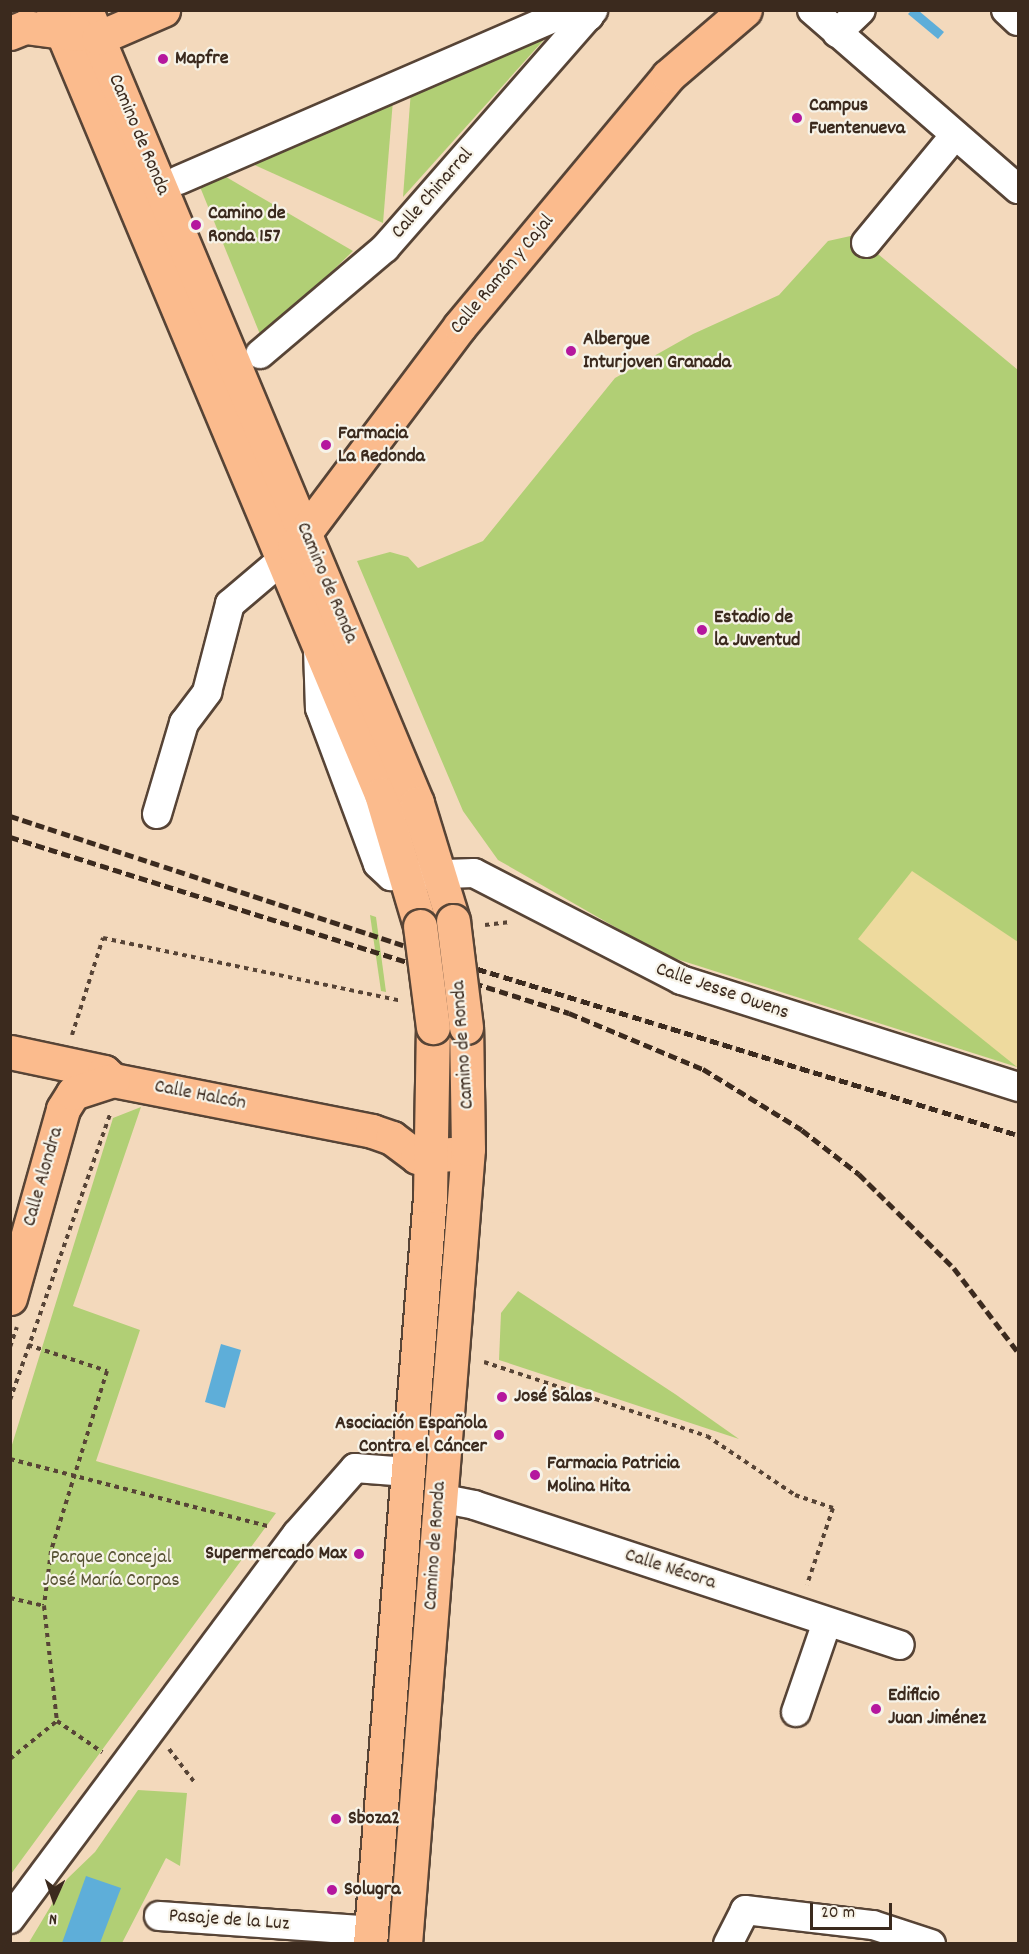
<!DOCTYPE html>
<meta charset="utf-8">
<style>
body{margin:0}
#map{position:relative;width:1029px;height:1954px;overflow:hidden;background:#f3d9bc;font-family:Dekko,sans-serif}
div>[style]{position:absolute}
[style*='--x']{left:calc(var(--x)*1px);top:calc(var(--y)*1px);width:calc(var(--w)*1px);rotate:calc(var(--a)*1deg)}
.green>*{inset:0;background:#b1cf75}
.sand>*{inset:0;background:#eeda9e}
.water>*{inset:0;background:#5eaed9}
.path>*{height:4px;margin-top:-2px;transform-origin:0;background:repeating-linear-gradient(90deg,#574436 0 4.5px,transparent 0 9px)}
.roads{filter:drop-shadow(2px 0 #574436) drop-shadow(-2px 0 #574436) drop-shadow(0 2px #574436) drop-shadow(0 -2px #574436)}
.minor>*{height:28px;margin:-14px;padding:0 14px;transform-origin:14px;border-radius:14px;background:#fff}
.major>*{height:33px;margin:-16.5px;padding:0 16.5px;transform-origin:16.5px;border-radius:16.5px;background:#fbbb8d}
.rail>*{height:4.5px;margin-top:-2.25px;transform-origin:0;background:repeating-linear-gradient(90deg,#3b2a1e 0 9px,transparent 0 13.5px)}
.bridges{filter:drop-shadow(2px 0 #574436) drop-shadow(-2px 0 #574436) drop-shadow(0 2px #574436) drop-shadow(0 -2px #574436)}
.major-bridge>*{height:33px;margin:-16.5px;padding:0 16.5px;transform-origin:16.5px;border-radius:16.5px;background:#fbbb8d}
.dots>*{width:16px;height:16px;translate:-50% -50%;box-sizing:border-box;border:3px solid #f7f3e8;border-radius:50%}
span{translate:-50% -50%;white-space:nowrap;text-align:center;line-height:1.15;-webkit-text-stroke:4.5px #f7f3e8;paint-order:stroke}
.poi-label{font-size:20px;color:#3b2a1e;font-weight:700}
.left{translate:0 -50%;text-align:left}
.right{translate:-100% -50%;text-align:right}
.street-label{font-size:20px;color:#3b2a1e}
.park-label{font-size:20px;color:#585334}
.frame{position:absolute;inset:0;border:12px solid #3b2a1e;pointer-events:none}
.north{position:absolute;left:24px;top:1870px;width:60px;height:60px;-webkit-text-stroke:4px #f7f3e8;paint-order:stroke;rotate:183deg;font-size:16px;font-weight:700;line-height:24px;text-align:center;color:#3b2a1e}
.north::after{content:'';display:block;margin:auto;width:21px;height:27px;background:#3b2a1e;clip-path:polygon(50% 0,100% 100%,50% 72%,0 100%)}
.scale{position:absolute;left:810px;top:1903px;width:82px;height:27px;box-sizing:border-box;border:3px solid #3b2a1e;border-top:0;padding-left:8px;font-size:18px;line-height:21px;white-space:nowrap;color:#3b2a1e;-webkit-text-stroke:4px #f7f3e8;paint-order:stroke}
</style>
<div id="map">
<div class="green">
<i style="clip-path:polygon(550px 33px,403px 197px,411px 90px)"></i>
<i style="clip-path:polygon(393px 100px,383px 223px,248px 162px)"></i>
<i style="clip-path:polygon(221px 174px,353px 251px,262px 339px,198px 182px)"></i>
<i style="clip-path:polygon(855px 235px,1018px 370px,1017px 1067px,664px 955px,498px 860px,463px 811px,357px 561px,390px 552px,408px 557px,418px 568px,483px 541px,615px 378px,693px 334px,779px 295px,828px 241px)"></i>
<i style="clip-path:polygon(370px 915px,376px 917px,386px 992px,381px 991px)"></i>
<i style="clip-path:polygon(141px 1107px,73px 1306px,140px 1330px,96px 1461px,276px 1513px,11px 1874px,11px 1448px,113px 1118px)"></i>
<i style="clip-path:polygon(518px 1291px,675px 1394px,739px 1439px,499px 1360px,501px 1313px)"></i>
<i style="clip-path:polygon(138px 1790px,187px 1793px,180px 1866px,166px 1858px,122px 1943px,28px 1944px,67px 1879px,95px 1852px)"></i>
</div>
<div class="sand">
<i style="clip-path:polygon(912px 871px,1018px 942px,1017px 1067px,858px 939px)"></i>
</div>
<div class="water">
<i style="clip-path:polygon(911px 11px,919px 11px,944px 32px,938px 39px,908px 14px)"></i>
<i style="clip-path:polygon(221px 1344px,241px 1350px,225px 1408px,205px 1402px)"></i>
<i style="clip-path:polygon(86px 1876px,121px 1888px,100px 1943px,62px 1943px)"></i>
</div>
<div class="path">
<i style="--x:485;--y:925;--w:23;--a:-7"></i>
<i style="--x:72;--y:1035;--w:102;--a:-72.3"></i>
<i style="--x:103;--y:938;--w:305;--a:11.9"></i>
<i style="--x:28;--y:1345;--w:83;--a:18.2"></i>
<i style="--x:107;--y:1371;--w:189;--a:107.3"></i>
<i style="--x:51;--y:1551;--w:55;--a:97.3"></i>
<i style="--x:44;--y:1606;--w:116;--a:83.6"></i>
<i style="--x:57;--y:1721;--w:55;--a:34.6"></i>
<i style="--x:10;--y:1347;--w:21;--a:-71"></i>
<i style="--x:484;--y:1362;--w:235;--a:18.4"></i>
<i style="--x:707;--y:1436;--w:106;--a:33.8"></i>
<i style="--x:795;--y:1495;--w:40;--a:18.9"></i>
<i style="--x:833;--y:1508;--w:81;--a:108.7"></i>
<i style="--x:10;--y:1400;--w:305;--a:-70.7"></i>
<i style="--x:10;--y:1459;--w:266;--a:14.6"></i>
<i style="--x:10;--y:1598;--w:35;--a:13"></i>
<i style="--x:169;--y:1749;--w:43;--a:52.6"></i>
<i style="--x:10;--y:1759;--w:60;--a:-39"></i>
</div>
<div class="roads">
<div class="minor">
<i style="--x:812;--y:10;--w:273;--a:41"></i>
<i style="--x:1006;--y:10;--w:16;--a:43"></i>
<i style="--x:837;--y:33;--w:33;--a:-44"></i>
<i style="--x:179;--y:180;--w:415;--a:-23.4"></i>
<i style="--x:560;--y:15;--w:29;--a:2"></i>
<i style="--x:589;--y:16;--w:7;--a:-117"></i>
<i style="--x:866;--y:243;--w:140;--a:-50.5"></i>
<i style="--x:260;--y:354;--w:164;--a:-40.3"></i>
<i style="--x:385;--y:248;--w:316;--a:-48.8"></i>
<i style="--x:318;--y:649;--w:59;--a:88.1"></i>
<i style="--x:320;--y:708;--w:166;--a:69.6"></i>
<i style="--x:378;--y:864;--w:18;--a:43"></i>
<i style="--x:391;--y:876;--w:83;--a:-2.1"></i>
<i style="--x:474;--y:873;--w:233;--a:27.3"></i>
<i style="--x:681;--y:980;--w:354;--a:17.6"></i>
<i style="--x:157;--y:814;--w:95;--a:-73.5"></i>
<i style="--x:184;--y:723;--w:39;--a:-53"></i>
<i style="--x:207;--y:692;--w:91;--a:-75.4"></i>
<i style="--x:230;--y:604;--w:70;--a:-40.3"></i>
<i style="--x:439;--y:1498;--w:36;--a:11"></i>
<i style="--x:474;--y:1505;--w:448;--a:18.2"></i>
<i style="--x:796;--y:1712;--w:95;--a:-71"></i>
<i style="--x:159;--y:1916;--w:213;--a:4"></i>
<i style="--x:10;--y:1919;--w:480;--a:-53.3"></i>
<i style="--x:297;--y:1534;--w:88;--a:-48.7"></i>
<i style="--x:355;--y:1468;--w:53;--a:4.3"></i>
<i style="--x:728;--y:1944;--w:38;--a:-63"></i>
<i style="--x:745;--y:1910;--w:129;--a:6.7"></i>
<i style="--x:873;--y:1925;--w:61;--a:18.1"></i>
</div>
<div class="major">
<i style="--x:53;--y:10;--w:850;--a:67.3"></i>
<i style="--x:381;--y:794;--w:138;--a:73.5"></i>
<i style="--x:86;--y:10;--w:859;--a:67.34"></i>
<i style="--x:417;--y:803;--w:123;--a:73"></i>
<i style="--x:10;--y:33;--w:16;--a:-22"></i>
<i style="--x:25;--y:27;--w:53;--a:7.5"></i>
<i style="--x:98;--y:38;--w:71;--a:-23.3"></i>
<i style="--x:294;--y:547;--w:276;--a:-53.1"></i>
<i style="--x:460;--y:326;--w:325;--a:-50.2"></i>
<i style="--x:668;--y:76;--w:101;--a:-40.6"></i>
<i style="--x:10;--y:1052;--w:96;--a:12"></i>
<i style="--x:104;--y:1072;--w:12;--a:42"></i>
<i style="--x:113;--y:1080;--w:264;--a:11.1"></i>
<i style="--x:372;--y:1131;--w:21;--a:19"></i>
<i style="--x:392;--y:1138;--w:31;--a:37"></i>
<i style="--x:417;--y:1157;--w:35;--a:-5"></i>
<i style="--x:10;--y:1298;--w:196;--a:-74.3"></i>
<i style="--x:63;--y:1109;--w:19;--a:-58"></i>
<i style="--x:73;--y:1093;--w:42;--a:-18"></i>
<i style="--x:370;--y:1944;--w:750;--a:-85.41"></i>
<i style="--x:430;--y:1196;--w:169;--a:-89"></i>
<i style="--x:405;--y:1944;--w:797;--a:-85.47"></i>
<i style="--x:468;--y:1149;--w:122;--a:-90.9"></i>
</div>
</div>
<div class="rail">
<i style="--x:10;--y:816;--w:465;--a:18.2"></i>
<i style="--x:452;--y:961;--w:592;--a:17.09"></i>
<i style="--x:10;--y:837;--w:586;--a:17.48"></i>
<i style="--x:569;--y:1013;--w:145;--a:22.7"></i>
<i style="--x:703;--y:1069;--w:116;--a:31.6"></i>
<i style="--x:802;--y:1130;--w:72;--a:37.7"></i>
<i style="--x:859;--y:1174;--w:134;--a:44.7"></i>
<i style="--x:954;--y:1268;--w:106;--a:52.7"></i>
</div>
<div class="bridges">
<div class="major-bridge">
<i style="--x:453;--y:921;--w:107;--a:83"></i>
<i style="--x:420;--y:926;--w:102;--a:82.7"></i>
</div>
</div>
<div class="dots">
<i style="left:163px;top:59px;background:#b5179e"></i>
<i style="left:797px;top:118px;background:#b5179e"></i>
<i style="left:196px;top:225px;background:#b5179e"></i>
<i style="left:571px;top:351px;background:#b5179e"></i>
<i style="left:326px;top:445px;background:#b5179e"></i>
<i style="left:702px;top:630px;background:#b5179e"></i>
<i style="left:502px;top:1397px;background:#b5179e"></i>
<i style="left:499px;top:1435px;background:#b5179e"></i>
<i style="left:535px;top:1475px;background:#b5179e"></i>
<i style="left:359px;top:1554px;background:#b5179e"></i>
<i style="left:876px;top:1709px;background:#b5179e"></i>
<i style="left:336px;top:1819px;background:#b5179e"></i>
<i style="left:332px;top:1890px;background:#b5179e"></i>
</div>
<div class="poi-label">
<span class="left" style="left:175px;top:59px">Mapfre</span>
<span class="left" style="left:809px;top:118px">Campus<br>Fuentenueva</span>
<span class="left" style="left:208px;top:226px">Camino de<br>Ronda 157</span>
<span class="left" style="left:583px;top:352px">Albergue<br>Inturjoven Granada</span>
<span class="left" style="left:338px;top:446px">Farmacia<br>La Redonda</span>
<span class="left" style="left:714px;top:630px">Estadio de<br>la Juventud</span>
<span class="left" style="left:514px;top:1397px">José Salas</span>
<span class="right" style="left:487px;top:1436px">Asociación Española<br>Contra el Cáncer</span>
<span class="left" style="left:547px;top:1476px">Farmacia Patricia<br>Molina Hita</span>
<span class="right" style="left:347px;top:1554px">Supermercado Max</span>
<span class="left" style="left:888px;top:1708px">Edificio<br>Juan Jiménez</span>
<span class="left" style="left:348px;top:1819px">Sboza2</span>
<span class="left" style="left:344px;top:1890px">Solugra</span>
</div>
<div class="street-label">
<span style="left:138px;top:135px;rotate:67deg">Camino de Ronda</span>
<span style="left:433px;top:194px;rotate:-49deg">Calle Chinarral</span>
<span style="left:503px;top:275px;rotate:-50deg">Calle Ramón y Cajal</span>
<span style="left:326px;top:583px;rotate:67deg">Camino de Ronda</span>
<span style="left:722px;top:992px;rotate:19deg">Calle Jesse Owens</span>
<span style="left:464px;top:1045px;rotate:-94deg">Camino de Ronda</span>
<span style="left:200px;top:1096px;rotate:11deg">Calle Halcón</span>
<span style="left:44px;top:1177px;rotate:-74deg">Calle Alondra</span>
<span style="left:436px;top:1546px;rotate:-86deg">Camino de Ronda</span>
<span style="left:670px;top:1570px;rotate:18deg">Calle Nécora</span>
<span style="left:229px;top:1921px;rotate:4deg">Pasaje de la Luz</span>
</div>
<div class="park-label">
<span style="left:111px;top:1570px">Parque Concejal<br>José María Corpas</span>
</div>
<div class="frame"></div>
<div class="north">N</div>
<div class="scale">20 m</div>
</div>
